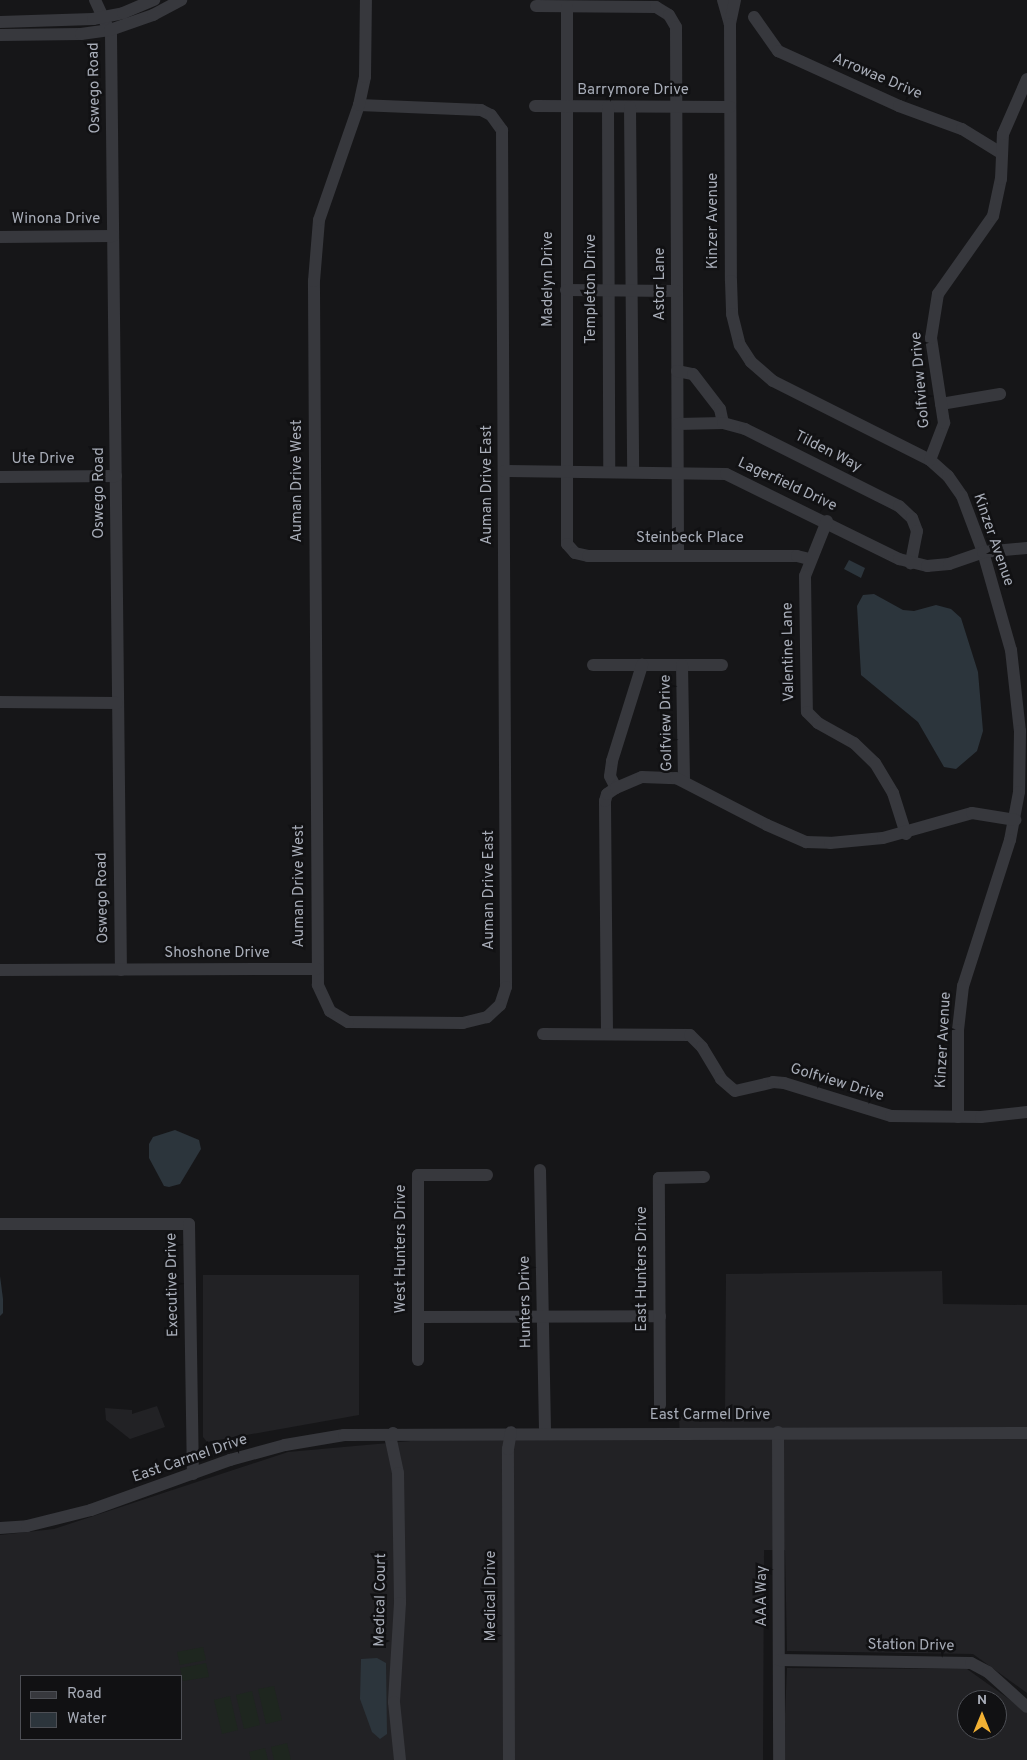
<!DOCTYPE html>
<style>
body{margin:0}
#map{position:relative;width:1027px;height:1760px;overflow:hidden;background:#161618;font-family:Overpass,sans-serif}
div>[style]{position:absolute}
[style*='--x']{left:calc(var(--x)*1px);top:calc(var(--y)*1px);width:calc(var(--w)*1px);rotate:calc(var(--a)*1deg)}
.built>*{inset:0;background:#222225}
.green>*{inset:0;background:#1e261f}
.water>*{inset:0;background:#2c353c}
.minor>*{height:12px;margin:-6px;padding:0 6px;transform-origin:6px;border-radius:6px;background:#37383d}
span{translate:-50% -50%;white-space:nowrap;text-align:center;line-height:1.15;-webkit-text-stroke:5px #111113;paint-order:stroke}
.street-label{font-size:15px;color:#a8adb8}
.legend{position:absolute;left:20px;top:1675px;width:162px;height:65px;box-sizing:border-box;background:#111113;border:1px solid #4d4f55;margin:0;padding:6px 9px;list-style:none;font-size:15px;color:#a8adb8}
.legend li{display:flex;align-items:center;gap:10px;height:25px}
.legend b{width:25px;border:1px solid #4d4f55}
.north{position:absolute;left:957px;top:1690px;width:50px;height:50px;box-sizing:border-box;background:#111113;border:1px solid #4d4f55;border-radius:50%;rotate:0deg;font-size:14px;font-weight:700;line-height:20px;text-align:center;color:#a8adb8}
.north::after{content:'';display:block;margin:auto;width:18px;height:22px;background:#f2b134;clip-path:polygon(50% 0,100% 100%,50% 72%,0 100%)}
</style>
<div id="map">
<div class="built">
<i style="clip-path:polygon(evenodd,942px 1271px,943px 1304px,1027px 1305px,1027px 1693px,973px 1654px,787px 1651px,785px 1550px,764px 1550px,763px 1760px,0 1760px,0 1535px,54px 1529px,288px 1452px,422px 1440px,680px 1440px,679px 1417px,725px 1417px,726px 1274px,942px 1271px,21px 1676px,181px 1676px,181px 1739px,21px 1739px,21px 1676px)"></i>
<i style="clip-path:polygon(203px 1275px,359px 1275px,359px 1415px,207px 1442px,203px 1437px)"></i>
<i style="clip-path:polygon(157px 1406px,165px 1427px,130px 1439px,106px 1420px,105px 1408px,132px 1410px,132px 1414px)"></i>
<i style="clip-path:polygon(evenodd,787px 1668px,967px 1669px,1027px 1712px,1027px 1760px,783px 1760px,787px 1668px,967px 1700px,997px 1700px,997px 1730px,967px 1730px,967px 1700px)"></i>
</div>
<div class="green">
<i style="clip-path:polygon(203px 1647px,206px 1660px,180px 1665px,177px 1652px)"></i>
<i style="clip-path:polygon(206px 1663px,209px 1677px,183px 1681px,180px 1668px)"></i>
<i style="clip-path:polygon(274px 1686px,282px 1720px,266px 1724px,258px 1689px)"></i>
<i style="clip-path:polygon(252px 1691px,260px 1725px,244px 1729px,236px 1695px)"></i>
<i style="clip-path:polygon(230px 1696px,238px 1730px,222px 1734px,214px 1700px)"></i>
<i style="clip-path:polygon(287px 1743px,291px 1760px,274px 1760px,271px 1747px)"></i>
<i style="clip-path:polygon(265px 1748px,268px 1760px,251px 1760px,249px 1752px)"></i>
</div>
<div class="water">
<i style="clip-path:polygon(849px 560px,865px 568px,861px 578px,844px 569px)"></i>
<i style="clip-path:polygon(874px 594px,903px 610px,914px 611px,936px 605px,951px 609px,961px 618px,978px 672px,983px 731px,977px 751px,956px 769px,944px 767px,918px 722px,861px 675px,857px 606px,863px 595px)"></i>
<i style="clip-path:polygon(175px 1130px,199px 1140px,201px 1149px,180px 1184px,169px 1187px,164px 1186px,149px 1158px,149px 1144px,153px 1137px)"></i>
<i style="clip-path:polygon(0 1276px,3px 1299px,3px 1313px,0 1316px)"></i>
<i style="clip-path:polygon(377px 1658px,386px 1663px,387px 1734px,380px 1739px,372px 1732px,360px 1699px,361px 1659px)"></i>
</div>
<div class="minor">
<i style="--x:95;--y:0;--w:38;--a:65"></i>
<i style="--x:111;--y:35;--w:935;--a:89.39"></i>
<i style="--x:723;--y:0;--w:25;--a:74"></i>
<i style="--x:735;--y:0;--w:25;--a:102"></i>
<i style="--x:730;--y:24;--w:257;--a:89.8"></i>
<i style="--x:731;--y:281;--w:33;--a:88"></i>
<i style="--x:732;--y:314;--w:32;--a:76"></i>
<i style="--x:740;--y:345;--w:20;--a:57"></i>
<i style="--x:751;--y:362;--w:29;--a:41"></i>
<i style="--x:773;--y:381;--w:176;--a:26.7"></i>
<i style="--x:930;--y:460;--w:24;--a:42"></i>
<i style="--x:948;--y:476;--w:24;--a:55"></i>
<i style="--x:962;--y:496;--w:60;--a:69.4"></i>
<i style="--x:983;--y:552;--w:102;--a:74.1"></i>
<i style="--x:1011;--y:650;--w:81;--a:83.7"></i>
<i style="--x:1020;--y:731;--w:61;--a:90.9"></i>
<i style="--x:1019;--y:792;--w:49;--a:100.6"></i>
<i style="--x:1010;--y:840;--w:153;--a:107.8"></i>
<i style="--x:963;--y:986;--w:44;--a:96.5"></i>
<i style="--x:958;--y:1030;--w:87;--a:90"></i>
<i style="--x:536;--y:6;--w:120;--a:0.5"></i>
<i style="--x:656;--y:7;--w:15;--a:32"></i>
<i style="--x:669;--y:15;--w:14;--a:60"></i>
<i style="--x:676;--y:27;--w:528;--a:89.78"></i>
<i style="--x:567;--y:7;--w:537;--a:90"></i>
<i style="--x:567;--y:544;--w:12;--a:48"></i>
<i style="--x:575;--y:553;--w:13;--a:13"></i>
<i style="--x:588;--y:556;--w:209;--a:0"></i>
<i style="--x:797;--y:556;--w:12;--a:14"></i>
<i style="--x:754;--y:17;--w:42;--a:54.8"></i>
<i style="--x:778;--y:51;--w:133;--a:24.4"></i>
<i style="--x:899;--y:106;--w:67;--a:20.1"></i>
<i style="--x:962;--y:129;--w:46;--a:31.6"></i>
<i style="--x:0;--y:22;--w:93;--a:-1.8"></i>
<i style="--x:93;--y:19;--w:31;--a:-11"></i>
<i style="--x:123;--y:13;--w:34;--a:-23"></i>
<i style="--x:0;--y:35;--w:81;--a:-0.7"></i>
<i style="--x:81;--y:34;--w:29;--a:-8"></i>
<i style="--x:110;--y:30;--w:46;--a:-19.2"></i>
<i style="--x:153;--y:15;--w:32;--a:-28"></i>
<i style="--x:359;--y:105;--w:122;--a:2.3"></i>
<i style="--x:481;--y:110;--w:11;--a:27"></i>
<i style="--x:491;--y:115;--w:19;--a:54"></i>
<i style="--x:502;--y:130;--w:857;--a:89.73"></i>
<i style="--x:506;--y:987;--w:19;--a:108"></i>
<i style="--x:500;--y:1005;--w:18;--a:137"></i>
<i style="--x:487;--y:1017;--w:25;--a:166"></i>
<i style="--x:463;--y:1023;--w:115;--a:-179.5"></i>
<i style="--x:348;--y:1022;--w:21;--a:-149"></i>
<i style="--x:330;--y:1011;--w:29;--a:-115"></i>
<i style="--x:318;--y:985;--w:704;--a:-90.33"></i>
<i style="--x:314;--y:281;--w:61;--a:-85.3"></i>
<i style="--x:319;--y:220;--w:122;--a:-70.8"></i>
<i style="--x:359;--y:105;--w:29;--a:-78"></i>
<i style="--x:365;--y:77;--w:77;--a:-89.3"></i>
<i style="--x:535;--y:106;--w:195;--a:0.3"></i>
<i style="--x:608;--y:107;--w:364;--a:89.8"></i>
<i style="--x:630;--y:107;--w:364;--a:89.5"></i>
<i style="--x:0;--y:237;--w:113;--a:-0.5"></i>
<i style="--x:566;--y:290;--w:111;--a:0.5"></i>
<i style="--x:677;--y:371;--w:16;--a:11"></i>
<i style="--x:693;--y:374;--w:44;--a:52.4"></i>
<i style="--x:720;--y:409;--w:14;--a:78"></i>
<i style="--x:941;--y:404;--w:60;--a:-9.6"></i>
<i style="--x:678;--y:424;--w:45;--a:-1.3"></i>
<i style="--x:723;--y:423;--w:23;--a:15"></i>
<i style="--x:745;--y:429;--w:172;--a:26.6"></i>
<i style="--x:899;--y:506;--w:18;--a:43"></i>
<i style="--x:912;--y:518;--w:14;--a:69"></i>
<i style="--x:917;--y:531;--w:33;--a:101"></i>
<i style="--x:930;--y:460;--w:40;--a:-69"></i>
<i style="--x:944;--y:423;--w:86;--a:-98.7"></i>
<i style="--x:931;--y:338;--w:45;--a:-81"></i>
<i style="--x:938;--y:294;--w:95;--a:-54.8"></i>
<i style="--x:993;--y:216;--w:38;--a:-78"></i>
<i style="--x:1001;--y:179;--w:45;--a:-87.5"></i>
<i style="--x:1003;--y:134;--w:60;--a:-66.4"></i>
<i style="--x:504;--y:471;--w:222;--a:0.8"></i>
<i style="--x:726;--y:474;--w:193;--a:26.2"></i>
<i style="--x:899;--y:559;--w:29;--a:14"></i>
<i style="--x:927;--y:566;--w:22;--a:-5"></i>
<i style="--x:949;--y:564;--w:36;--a:-19"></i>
<i style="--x:983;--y:552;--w:44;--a:-5.2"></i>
<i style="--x:0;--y:477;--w:116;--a:-0.5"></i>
<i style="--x:827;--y:521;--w:59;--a:111.8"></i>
<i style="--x:805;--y:576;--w:136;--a:89.2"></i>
<i style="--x:807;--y:712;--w:16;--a:45"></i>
<i style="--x:818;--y:723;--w:41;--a:29.1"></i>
<i style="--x:854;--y:743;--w:29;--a:44"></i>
<i style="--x:875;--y:763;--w:35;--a:59"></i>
<i style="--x:893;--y:793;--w:43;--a:72.4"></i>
<i style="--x:593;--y:665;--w:129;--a:0"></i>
<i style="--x:682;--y:665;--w:116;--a:89"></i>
<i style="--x:0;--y:702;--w:117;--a:0.5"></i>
<i style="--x:616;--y:788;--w:13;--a:-117"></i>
<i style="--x:610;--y:776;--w:15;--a:-82"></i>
<i style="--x:612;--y:761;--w:101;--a:-72.6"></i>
<i style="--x:0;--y:970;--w:317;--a:-0.2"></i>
<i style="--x:607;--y:1033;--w:232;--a:-90.5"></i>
<i style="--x:605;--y:801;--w:7;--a:-74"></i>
<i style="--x:607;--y:794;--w:11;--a:-34"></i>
<i style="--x:616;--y:788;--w:28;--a:-23"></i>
<i style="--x:642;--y:777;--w:34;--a:2"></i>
<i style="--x:676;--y:778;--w:102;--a:27.3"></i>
<i style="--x:767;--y:825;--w:43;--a:23.6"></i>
<i style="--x:806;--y:842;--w:24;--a:2"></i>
<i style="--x:830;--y:843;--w:53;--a:-5.4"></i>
<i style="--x:883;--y:838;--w:92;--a:-15.7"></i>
<i style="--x:972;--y:813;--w:44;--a:9.2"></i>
<i style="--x:543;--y:1034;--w:147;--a:0.4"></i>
<i style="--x:690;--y:1035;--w:17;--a:45"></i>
<i style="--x:702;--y:1047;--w:37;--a:59"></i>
<i style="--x:721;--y:1079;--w:18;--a:41"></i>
<i style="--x:735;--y:1091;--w:39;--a:-13"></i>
<i style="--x:773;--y:1082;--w:11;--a:5"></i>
<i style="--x:784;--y:1083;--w:112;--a:17.1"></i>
<i style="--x:891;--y:1116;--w:90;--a:0.6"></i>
<i style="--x:981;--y:1117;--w:46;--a:-6.2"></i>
<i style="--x:540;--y:1170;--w:263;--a:88.9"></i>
<i style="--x:0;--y:1224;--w:189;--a:0"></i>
<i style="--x:189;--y:1224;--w:250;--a:89.1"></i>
<i style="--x:418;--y:1317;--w:242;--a:-0.2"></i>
<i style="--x:418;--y:1360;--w:185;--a:-90"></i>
<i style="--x:418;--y:1175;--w:69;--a:0"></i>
<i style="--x:660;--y:1405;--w:227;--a:-90.3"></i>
<i style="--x:659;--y:1178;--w:45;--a:-1.3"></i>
<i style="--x:778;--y:1432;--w:328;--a:89.8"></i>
<i style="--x:393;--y:1433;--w:7;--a:106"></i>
<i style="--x:391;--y:1440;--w:34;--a:78"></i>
<i style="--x:398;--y:1473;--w:130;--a:89.1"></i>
<i style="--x:400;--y:1603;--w:99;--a:93.5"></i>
<i style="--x:394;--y:1702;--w:58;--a:84.1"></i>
<i style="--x:0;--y:1528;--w:27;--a:-4"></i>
<i style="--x:27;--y:1526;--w:66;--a:-14"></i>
<i style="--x:91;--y:1510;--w:148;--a:-19.8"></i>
<i style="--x:230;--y:1460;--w:57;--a:-15.3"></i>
<i style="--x:285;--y:1445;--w:60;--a:-9.6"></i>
<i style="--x:344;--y:1435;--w:683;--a:-0.17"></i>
<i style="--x:779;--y:1660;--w:192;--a:0.9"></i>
<i style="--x:971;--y:1663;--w:19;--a:28"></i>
<i style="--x:988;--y:1672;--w:52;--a:41.9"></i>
<i style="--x:509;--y:1760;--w:311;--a:-90.2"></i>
<i style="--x:508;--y:1449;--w:17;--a:-80"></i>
</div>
<div class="street-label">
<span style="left:877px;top:77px;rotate:23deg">Arrowae Drive</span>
<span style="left:95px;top:88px;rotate:-91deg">Oswego Road</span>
<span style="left:633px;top:91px">Barrymore Drive</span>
<span style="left:56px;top:220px">Winona Drive</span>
<span style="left:714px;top:221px;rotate:-90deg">Kinzer Avenue</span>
<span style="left:549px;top:279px;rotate:-90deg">Madelyn Drive</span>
<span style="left:661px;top:284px;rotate:-90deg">Astor Lane</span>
<span style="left:592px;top:289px;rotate:-90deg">Templeton Drive</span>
<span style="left:921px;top:380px;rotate:-95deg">Golfview Drive</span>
<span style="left:828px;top:452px;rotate:27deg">Tilden Way</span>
<span style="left:43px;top:460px">Ute Drive</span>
<span style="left:298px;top:481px;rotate:-90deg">Auman Drive West</span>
<span style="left:488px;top:485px;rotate:-90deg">Auman Drive East</span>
<span style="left:787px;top:485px;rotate:25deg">Lagerfield Drive</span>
<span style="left:100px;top:493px;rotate:-90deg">Oswego Road</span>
<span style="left:690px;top:539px">Steinbeck Place</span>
<span style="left:993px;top:540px;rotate:71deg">Kinzer Avenue</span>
<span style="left:789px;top:652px;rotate:-91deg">Valentine Lane</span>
<span style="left:667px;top:723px;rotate:-91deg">Golfview Drive</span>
<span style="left:300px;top:886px;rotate:-90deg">Auman Drive West</span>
<span style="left:490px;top:890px;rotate:-90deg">Auman Drive East</span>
<span style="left:103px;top:898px;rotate:-91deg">Oswego Road</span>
<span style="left:217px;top:954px">Shoshone Drive</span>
<span style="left:944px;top:1040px;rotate:-87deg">Kinzer Avenue</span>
<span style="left:837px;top:1083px;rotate:17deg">Golfview Drive</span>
<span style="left:402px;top:1249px;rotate:-90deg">West Hunters Drive</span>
<span style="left:643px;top:1269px;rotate:-90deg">East Hunters Drive</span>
<span style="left:173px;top:1285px;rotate:-91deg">Executive Drive</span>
<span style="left:526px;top:1302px;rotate:-91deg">Hunters Drive</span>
<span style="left:710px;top:1416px">East Carmel Drive</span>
<span style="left:190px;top:1459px;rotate:-19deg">East Carmel Drive</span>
<span style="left:492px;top:1596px;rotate:-90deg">Medical Drive</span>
<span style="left:763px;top:1596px;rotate:-90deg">AAA Way</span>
<span style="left:381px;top:1600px;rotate:-89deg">Medical Court</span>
<span style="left:911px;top:1646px;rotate:1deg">Station Drive</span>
</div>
<ul class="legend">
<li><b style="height:6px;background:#37383d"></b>Road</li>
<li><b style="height:14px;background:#2c353c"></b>Water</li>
</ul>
<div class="north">N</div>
</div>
